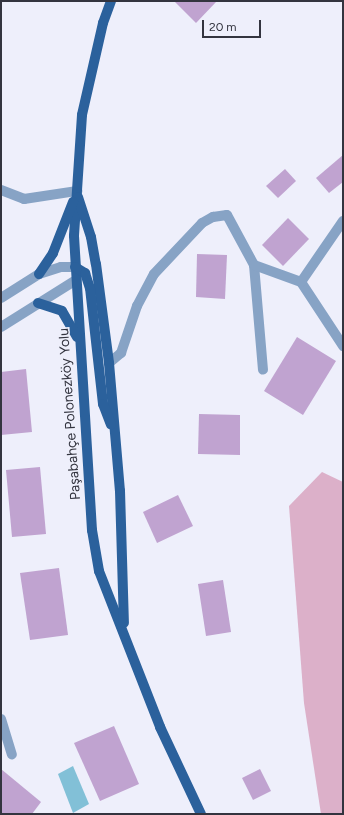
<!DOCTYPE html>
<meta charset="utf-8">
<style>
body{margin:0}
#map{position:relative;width:344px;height:815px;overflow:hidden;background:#eeeffb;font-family:Figtree,sans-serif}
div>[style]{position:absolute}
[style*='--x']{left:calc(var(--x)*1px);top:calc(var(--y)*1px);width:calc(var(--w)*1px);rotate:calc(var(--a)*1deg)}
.green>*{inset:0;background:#dcb0c9}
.water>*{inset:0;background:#82c0d7}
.building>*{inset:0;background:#c0a3d0}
.street>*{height:10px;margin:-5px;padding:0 5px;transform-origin:5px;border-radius:5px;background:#87a3c5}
.primary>*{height:10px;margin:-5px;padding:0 5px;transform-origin:5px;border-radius:5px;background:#2b619c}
span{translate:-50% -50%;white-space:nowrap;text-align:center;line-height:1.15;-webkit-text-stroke:3px #eeeffb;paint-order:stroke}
.street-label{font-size:14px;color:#33343f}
.frame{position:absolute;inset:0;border:2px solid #33343f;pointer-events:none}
.scale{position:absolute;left:202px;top:20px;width:59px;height:18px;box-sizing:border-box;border:2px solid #33343f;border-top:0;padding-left:5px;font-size:12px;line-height:14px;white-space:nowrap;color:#33343f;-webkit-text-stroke:3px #eeeffb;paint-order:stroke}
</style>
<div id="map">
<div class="green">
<i style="clip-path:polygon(322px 472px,343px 482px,343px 814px,321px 814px,304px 703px,289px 506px)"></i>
</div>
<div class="water">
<i style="clip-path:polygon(73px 766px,89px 804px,73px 813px,58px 774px)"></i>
</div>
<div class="building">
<i style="clip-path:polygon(174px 1px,217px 1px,196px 23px)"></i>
<i style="clip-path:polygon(343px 155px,343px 182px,329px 193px,316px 178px)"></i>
<i style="clip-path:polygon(285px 169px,296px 181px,278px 198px,266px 186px)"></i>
<i style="clip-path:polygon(288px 218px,309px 239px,283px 266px,262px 245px)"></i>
<i style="clip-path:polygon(197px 254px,227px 255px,225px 299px,196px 297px)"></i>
<i style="clip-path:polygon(297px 337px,336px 361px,303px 415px,264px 391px)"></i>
<i style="clip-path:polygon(26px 369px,32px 432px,1px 435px,1px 372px)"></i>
<i style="clip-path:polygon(199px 414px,240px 415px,240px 455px,198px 454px)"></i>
<i style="clip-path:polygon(40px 467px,46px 534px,12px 537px,6px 470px)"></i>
<i style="clip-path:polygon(178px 495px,193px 526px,157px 543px,143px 512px)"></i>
<i style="clip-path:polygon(59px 568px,68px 635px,30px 640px,20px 573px)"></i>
<i style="clip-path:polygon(223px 580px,231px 632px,206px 636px,198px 584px)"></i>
<i style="clip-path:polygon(114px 726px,139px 784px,100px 801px,74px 743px)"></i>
<i style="clip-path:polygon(1px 769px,41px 802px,32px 814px,1px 814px)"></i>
<i style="clip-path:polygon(260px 769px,271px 791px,253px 800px,242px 778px)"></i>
</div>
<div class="street">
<i style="--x:1;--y:190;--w:25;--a:21"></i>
<i style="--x:24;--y:199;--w:54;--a:-8.6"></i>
<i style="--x:254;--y:265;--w:105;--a:85.1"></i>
<i style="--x:301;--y:282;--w:77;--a:56.7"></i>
<i style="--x:1;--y:298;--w:45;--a:-32.3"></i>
<i style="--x:39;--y:274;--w:23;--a:-18"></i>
<i style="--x:61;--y:267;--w:14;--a:0"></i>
<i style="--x:1;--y:327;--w:89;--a:-32.1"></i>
<i style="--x:109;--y:363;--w:16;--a:-40"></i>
<i style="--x:121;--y:353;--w:50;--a:-71.2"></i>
<i style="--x:137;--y:306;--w:36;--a:-62"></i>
<i style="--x:154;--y:274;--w:70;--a:-46.7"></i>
<i style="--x:202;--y:223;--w:13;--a:-29"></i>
<i style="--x:213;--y:217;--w:14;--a:-8"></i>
<i style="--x:227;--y:215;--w:57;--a:61.6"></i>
<i style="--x:254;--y:265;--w:50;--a:19.9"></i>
<i style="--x:301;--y:282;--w:74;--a:-55.5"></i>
<i style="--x:1;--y:719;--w:37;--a:73"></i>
</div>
<div class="primary">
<i style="--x:111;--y:1;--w:23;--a:110"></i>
<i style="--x:103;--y:23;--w:94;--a:102.9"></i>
<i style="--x:82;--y:115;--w:121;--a:93.8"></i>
<i style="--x:74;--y:236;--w:295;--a:86.5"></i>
<i style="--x:92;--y:530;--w:42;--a:80.3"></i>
<i style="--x:99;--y:571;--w:168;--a:68.6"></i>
<i style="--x:160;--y:727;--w:96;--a:64.8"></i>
<i style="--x:78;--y:197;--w:42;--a:72"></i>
<i style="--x:91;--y:237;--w:27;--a:80"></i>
<i style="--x:96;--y:264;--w:100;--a:82.5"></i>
<i style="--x:109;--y:363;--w:128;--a:85.1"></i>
<i style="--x:120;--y:491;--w:132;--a:88.3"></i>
<i style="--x:75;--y:267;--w:12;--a:31"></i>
<i style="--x:85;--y:273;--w:16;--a:72"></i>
<i style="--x:90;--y:288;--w:117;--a:83.6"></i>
<i style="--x:103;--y:404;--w:22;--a:69"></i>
<i style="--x:39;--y:274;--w:25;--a:-56"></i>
<i style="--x:53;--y:253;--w:55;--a:-68.6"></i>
<i style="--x:38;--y:303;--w:25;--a:18"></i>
<i style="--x:62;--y:311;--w:30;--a:60"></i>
</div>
<div class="street-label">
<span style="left:70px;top:414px;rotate:-94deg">Paşabahçe Polonezköy Yolu</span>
</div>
<div class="frame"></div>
<div class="scale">20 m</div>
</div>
